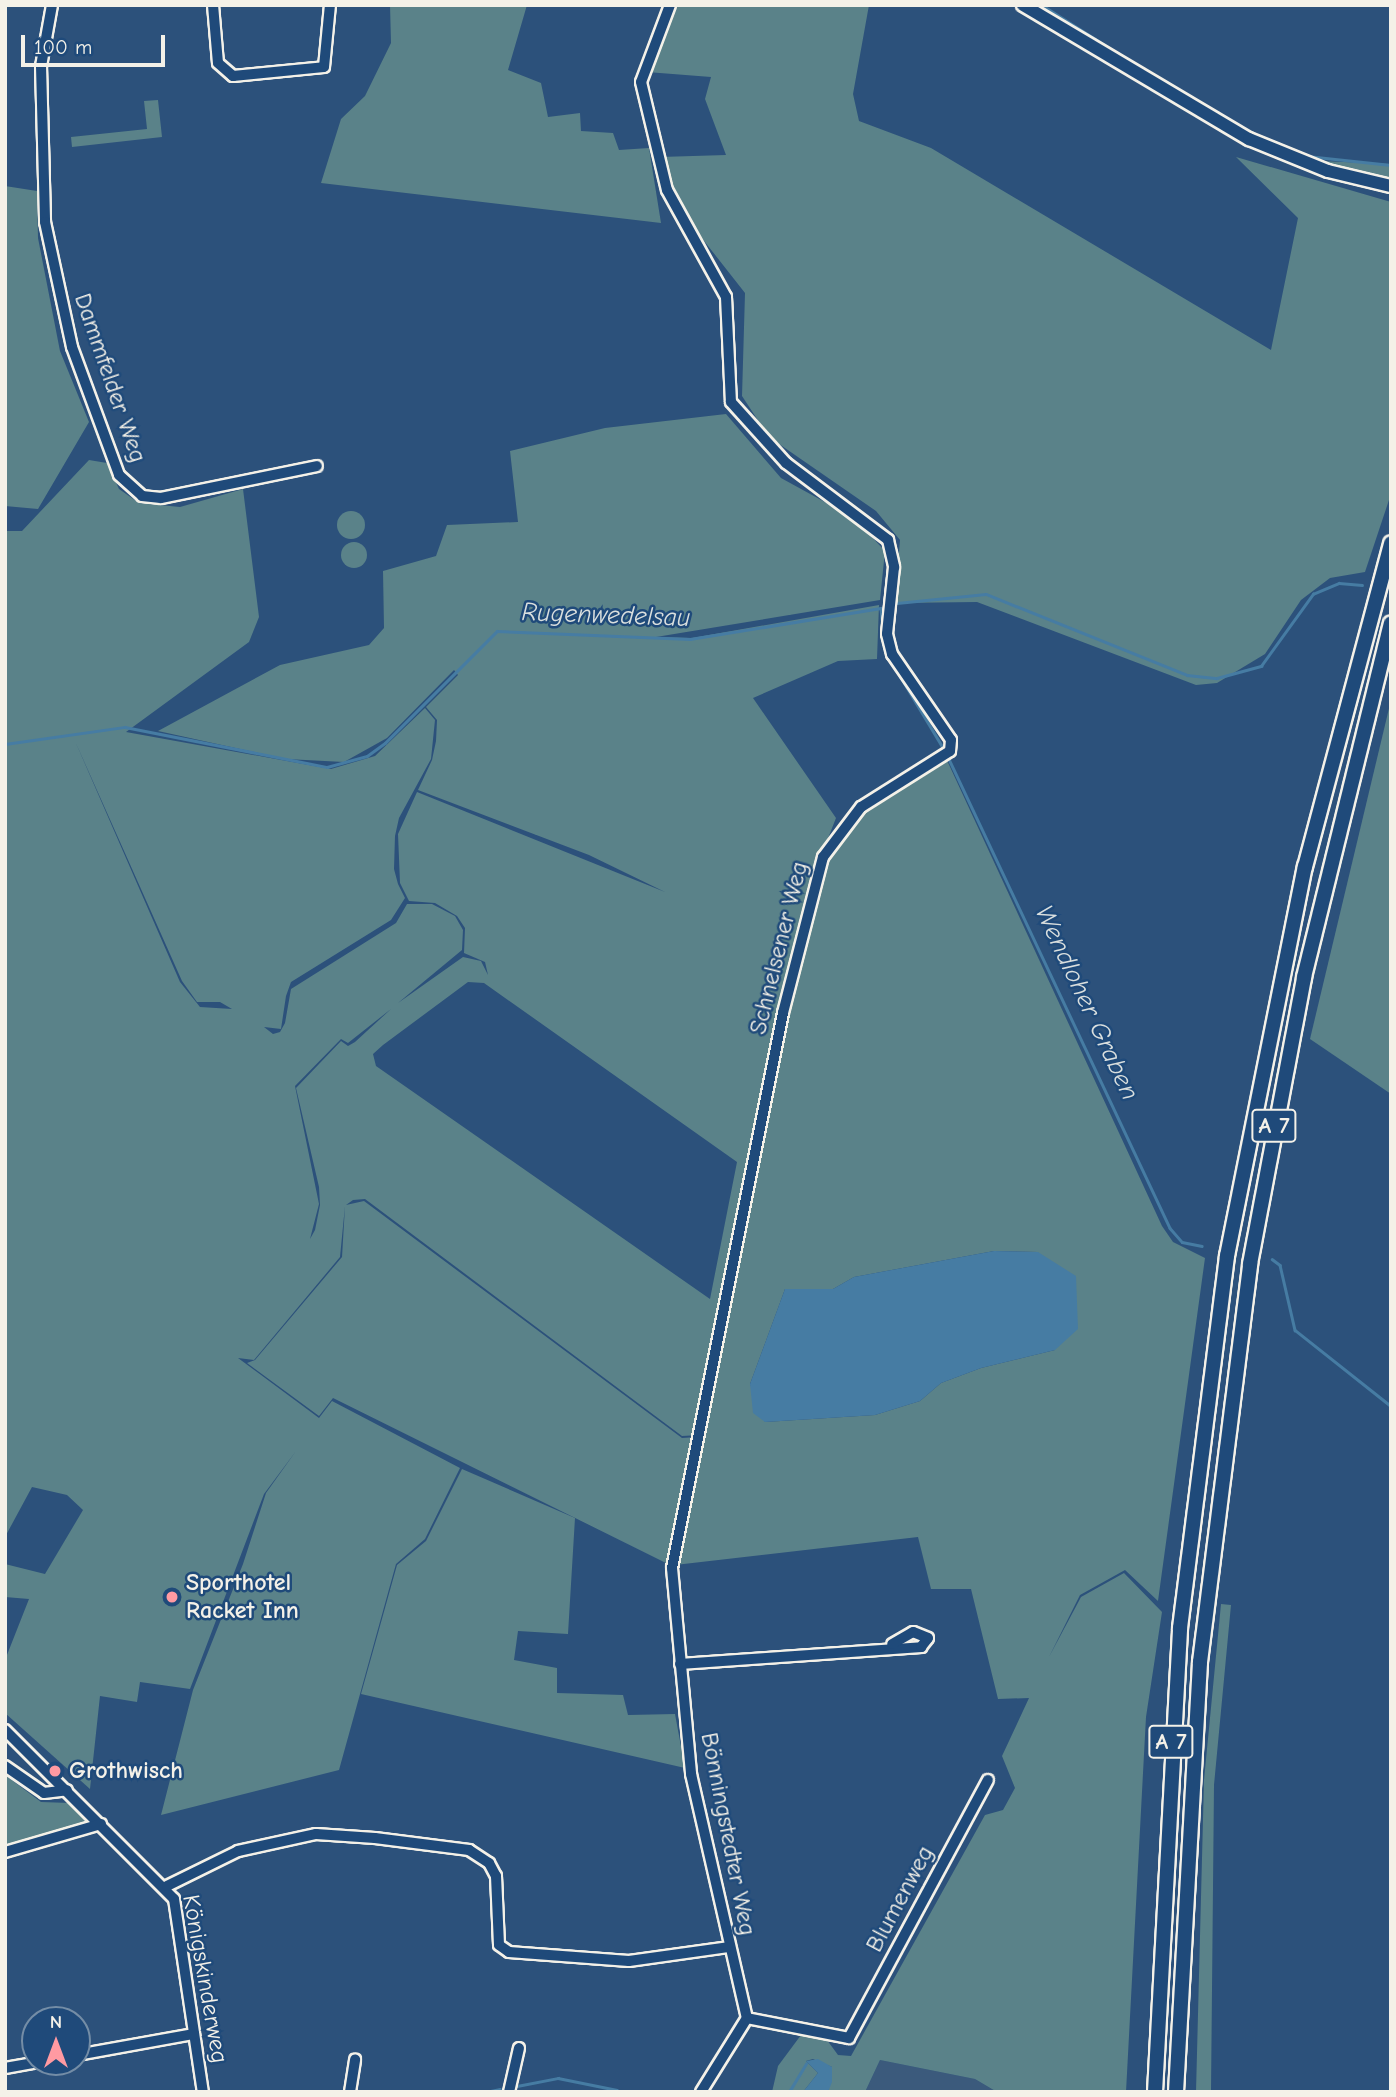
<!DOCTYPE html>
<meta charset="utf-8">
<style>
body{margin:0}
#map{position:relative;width:1396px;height:2097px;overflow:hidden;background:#2c517b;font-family:"Comic Neue",sans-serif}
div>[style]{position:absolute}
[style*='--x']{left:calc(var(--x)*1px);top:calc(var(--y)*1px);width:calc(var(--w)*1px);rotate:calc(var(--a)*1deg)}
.built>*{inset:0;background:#3b5a7c}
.green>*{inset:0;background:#5a8289}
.round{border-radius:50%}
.water>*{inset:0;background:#467ca3}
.stream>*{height:2.5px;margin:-1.25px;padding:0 1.25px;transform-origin:1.25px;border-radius:1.25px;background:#467ca3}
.roads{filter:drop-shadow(2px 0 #f4f1e8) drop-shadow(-2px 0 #f4f1e8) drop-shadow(0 2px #f4f1e8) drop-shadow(0 -2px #f4f1e8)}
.minor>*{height:10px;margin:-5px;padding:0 5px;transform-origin:5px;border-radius:5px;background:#1f4a7a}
.major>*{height:12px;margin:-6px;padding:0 6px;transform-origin:6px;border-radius:6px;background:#1f4a7a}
.highway>*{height:14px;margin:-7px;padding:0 7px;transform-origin:7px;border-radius:7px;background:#1f4a7a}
.dots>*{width:19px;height:19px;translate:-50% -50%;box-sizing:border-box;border:4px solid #1f4a7a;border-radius:50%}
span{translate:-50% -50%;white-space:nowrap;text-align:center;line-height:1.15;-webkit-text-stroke:5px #1f4a7a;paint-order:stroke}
.shield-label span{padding:2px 5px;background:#1f4a7a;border:2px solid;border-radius:5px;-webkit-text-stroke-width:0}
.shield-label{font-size:23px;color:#f4f1e8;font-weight:700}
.street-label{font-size:24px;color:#f4f1e8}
.poi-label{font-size:24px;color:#f4f1e8;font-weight:700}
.left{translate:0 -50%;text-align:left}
.water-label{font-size:26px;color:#dadfde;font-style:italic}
.frame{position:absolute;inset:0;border:7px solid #f4f1e8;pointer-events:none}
.north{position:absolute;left:21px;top:2006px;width:70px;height:70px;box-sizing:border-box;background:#1f4a7a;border:2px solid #748da6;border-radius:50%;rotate:0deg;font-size:19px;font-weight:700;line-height:28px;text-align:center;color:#f4f1e8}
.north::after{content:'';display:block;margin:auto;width:24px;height:32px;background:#ff9aa2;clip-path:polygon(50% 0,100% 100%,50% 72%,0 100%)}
.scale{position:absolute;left:21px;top:35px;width:144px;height:32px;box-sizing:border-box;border:4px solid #f4f1e8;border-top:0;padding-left:9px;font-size:21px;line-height:24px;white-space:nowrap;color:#f4f1e8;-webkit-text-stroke:5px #1f4a7a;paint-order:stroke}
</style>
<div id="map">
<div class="built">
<i style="clip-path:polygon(880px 2060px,975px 2079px,997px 2092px,865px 2092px)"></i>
</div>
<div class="green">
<i style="clip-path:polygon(390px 5px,527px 5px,508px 70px,541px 83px,548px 117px,580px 113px,581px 131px,613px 133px,619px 150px,649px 148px,661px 223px,321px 183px,341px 119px,365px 96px,391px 43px)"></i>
<i style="clip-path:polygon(677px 5px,869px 5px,853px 94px,859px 121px,931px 148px,1271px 350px,1298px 218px,1236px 157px,1391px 202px,1391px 494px,1365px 572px,1330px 578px,1301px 600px,1265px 654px,1217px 683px,1196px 685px,977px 602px,895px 603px,900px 540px,876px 511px,769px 437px,742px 396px,745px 293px,690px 223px,660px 157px,726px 155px,705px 99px,711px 77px,647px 72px)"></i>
<i style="clip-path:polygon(158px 100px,162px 137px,72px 147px,71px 137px,147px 129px,144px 101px)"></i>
<i style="clip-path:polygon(1320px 161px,1391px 164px,1391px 181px,1364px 176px)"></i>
<i style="clip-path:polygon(5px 186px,37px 191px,38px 238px,60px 351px,89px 422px,38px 509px,5px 506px)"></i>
<i style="clip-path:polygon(evenodd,726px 414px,781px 478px,854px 518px,885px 551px,880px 600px,656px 637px,692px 638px,879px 605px,877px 659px,838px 661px,753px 698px,836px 818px,821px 856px,864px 808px,945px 756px,1162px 1226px,1173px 1242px,1205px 1258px,1158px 1601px,1125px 1570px,1080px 1595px,1049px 1657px,1081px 1597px,1124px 1573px,1162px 1612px,1146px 1717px,1126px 2092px,997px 2092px,975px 2079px,880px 2060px,865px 2092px,828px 2092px,832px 2067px,813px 2059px,806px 2061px,818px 2073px,803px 2092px,772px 2092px,778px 2066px,801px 2035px,827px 2040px,838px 2055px,851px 2056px,985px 1815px,1003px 1810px,1015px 1788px,1002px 1756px,1029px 1698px,998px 1699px,971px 1589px,931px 1589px,918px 1537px,675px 1565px,700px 1435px,682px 1436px,365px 1199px,353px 1200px,346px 1205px,364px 1201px,682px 1438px,697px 1437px,670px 1565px,333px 1398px,319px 1416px,247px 1363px,255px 1360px,342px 1257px,345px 1206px,340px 1257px,254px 1360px,238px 1358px,319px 1418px,332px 1401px,460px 1468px,425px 1539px,396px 1564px,339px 1770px,161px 1815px,193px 1690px,243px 1564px,266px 1493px,296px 1451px,264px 1494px,190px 1689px,140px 1682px,137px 1702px,100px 1696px,90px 1789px,5px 1713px,5px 1660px,29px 1599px,5px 1597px,5px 1564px,45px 1574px,83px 1510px,67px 1495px,32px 1487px,5px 1537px,5px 531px,22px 531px,89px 460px,107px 463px,119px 489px,139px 503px,180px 507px,243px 489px,259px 617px,249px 642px,126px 732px,331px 769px,375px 756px,425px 708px,435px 720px,431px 759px,399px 818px,395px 836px,394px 869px,398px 884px,405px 898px,391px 920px,291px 982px,286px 996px,281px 1029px,264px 1027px,273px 1034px,280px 1032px,285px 1023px,291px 989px,396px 923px,407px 904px,432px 904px,455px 916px,463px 930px,462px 950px,398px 1003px,463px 957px,481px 961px,488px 975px,485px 962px,464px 953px,465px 928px,457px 916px,435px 903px,409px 901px,400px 883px,398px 834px,417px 792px,665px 892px,589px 855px,418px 790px,432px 760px,436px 741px,437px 720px,426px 707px,458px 675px,454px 670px,387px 738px,344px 762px,286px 759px,158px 731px,280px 665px,369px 645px,384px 628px,383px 571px,436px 556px,447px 525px,518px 522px,510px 451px,605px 428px,726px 414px,75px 741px,182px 981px,197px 1002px,220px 1002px,232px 1009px,200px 1007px,180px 982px,75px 741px,726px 414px,468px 982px,484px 983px,737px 1162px,710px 1299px,376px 1066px,373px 1054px,383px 1045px,468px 982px,726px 414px,391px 1009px,355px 1042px,348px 1046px,341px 1041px,296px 1088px,319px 1187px,320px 1205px,315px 1230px,310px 1239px,319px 1204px,295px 1086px,341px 1039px,348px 1043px,391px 1009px,726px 414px,994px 1251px,1038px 1252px,1055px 1350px,981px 1368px,941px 1383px,920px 1401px,875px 1415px,765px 1422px,750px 1384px,785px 1289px,833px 1289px,854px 1277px,994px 1251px)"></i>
<i class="round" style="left:337px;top:511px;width:28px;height:28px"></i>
<i class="round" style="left:341px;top:542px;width:26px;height:26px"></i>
<i style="clip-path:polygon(1391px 700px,1391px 1094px,1310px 1039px)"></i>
<i style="clip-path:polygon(462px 1469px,575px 1518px,568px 1634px,518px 1631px,514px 1660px,557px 1668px,557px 1693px,623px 1695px,628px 1715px,675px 1714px,685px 1768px,361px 1694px,397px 1565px,426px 1541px)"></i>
<i style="clip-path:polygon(1221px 1604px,1231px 1605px,1214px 1785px,1211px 2092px,1196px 2092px,1204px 1780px)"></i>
<i style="clip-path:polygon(5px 1775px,41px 1802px,70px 1803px,88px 1824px,5px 1848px)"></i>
</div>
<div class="water">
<i style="clip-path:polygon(994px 1251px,1038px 1252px,1076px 1276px,1078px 1329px,1055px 1350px,981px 1368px,941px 1383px,920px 1401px,875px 1415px,765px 1422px,753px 1413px,750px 1384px,785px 1289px,833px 1289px,854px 1277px)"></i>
<i style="clip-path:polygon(818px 2059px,832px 2067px,832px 2082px,828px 2092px,803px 2092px,818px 2073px,806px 2061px)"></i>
</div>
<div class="stream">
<i style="--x:1042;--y:5;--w:110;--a:32.4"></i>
<i style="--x:1307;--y:156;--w:84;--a:6.1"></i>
<i style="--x:897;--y:603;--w:89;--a:-5.8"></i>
<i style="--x:986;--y:594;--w:217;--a:21.9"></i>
<i style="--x:1187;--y:675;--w:30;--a:6"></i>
<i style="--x:1217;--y:678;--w:46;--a:-15.3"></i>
<i style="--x:1261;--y:666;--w:89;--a:-54.2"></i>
<i style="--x:1313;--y:594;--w:28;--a:-23"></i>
<i style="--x:1339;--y:583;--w:23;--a:5"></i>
<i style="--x:884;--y:639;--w:14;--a:78"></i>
<i style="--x:890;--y:659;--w:101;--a:59.1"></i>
<i style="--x:5;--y:744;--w:121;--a:-8.1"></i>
<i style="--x:125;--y:727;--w:206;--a:11.2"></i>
<i style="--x:327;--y:767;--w:41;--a:-15.4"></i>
<i style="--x:367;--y:756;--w:22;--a:-36"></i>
<i style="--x:385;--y:743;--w:158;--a:-45"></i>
<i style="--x:497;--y:631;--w:193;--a:2.4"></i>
<i style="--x:690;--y:639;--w:193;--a:-9.2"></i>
<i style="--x:881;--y:608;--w:25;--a:85"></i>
<i style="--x:949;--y:759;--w:518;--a:64.77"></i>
<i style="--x:1170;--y:1228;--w:18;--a:49"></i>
<i style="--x:1182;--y:1242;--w:20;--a:11"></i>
<i style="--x:1272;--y:1259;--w:10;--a:37"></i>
<i style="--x:1280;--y:1265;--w:67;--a:77"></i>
<i style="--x:1295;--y:1330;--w:122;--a:38.4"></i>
<i style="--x:517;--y:2086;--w:42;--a:-11"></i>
<i style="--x:558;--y:2078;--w:60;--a:11.5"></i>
<i style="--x:486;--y:2092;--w:14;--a:-12"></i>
<i style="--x:789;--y:2092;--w:33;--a:-59"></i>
</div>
<div class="roads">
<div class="minor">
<i style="--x:52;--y:5;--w:62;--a:100.2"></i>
<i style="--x:41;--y:66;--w:156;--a:88.5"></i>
<i style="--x:45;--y:222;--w:128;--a:77.8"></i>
<i style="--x:72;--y:347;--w:136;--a:69.8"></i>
<i style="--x:119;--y:475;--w:31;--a:42"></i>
<i style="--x:142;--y:496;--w:19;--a:6"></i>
<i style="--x:161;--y:498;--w:159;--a:-11.6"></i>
<i style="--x:213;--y:5;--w:58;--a:85.1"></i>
<i style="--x:218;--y:63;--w:20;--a:41"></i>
<i style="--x:233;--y:76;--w:91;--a:-5.6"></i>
<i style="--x:324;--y:67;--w:62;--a:-84.5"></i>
<i style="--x:670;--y:5;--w:82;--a:110.6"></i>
<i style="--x:641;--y:82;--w:111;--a:76.5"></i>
<i style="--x:667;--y:190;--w:122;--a:61.1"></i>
<i style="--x:726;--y:297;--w:105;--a:87.3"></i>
<i style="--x:731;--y:402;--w:82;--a:48"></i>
<i style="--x:786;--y:463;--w:128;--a:37"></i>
<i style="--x:888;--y:540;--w:28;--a:77"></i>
<i style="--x:894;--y:567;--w:67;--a:96"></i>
<i style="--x:887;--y:634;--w:21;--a:76"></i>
<i style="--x:892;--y:654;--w:104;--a:55.5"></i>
<i style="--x:951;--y:740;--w:11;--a:95"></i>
<i style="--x:950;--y:751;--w:105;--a:147.8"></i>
<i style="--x:861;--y:807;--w:63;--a:127.2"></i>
<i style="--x:823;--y:857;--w:161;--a:104.4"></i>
<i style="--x:783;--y:1013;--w:566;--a:101.31"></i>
<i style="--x:672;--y:1568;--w:207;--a:84.7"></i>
<i style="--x:691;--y:1774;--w:250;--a:77.1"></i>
<i style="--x:747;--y:2018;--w:87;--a:121.9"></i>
<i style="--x:680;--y:1664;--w:242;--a:-4"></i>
<i style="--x:921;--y:1647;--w:11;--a:-52"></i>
<i style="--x:928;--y:1638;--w:16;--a:-158"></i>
<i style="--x:913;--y:1632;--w:24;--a:150"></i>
<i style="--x:5;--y:1730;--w:239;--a:45"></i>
<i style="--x:174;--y:1899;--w:195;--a:81.5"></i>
<i style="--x:5;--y:1766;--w:47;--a:34.7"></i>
<i style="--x:44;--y:1793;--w:23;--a:-7"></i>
<i style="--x:5;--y:1852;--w:100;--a:-16.3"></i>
<i style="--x:167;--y:1886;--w:79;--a:-26.2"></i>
<i style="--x:238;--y:1851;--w:80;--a:-12.3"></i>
<i style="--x:316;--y:1834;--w:59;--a:3.9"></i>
<i style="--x:375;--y:1838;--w:95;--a:7.3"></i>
<i style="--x:469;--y:1850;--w:24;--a:33"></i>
<i style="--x:489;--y:1863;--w:15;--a:62"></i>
<i style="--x:496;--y:1876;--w:69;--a:87.5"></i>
<i style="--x:499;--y:1945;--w:12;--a:35"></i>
<i style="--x:509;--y:1952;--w:120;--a:4.3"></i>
<i style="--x:629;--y:1961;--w:100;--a:-8"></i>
<i style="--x:747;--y:2018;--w:104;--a:11.1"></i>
<i style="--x:849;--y:2038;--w:293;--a:-61.7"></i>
<i style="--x:77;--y:2055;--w:119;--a:-10.2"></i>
<i style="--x:5;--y:2068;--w:35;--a:-10"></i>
<i style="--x:350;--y:2092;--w:33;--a:-81"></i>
<i style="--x:509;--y:2092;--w:45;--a:-77.2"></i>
</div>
<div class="major">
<i style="--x:1023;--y:5;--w:263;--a:30.7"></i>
<i style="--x:1249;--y:139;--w:85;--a:22.1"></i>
<i style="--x:1328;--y:171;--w:65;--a:13.4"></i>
</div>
<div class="highway">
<i style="--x:1155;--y:2092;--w:465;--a:-86.9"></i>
<i style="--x:1180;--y:1628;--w:375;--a:-82.8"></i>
<i style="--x:1227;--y:1256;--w:397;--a:-78.7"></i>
<i style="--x:1305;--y:867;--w:335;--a:-75.1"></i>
<i style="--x:1176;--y:2092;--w:431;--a:-86.8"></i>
<i style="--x:1200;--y:1662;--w:401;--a:-82.8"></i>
<i style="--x:1250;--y:1264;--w:292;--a:-79.3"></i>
<i style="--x:1304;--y:977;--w:364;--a:-76.2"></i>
</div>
</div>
<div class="dots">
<i style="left:172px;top:1597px;background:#ff9aa2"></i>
<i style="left:55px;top:1771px;background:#ff9aa2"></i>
</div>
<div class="shield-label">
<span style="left:1274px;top:1126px">A 7</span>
<span style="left:1171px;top:1742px">A 7</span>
</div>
<div class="street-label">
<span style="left:110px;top:378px;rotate:71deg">Dammfelder Weg</span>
<span style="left:779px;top:948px;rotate:-76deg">Schnelsener Weg</span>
<span style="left:728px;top:1834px;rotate:79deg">Bönningstedter Weg</span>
<span style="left:900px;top:1899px;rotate:-62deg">Blumenweg</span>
<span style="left:205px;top:1979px;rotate:80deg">Königskinderweg</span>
</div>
<div class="poi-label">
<span class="left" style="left:186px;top:1597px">Sporthotel<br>Racket Inn</span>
<span class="left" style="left:69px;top:1771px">Grothwisch</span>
</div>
<div class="water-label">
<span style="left:606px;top:616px;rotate:2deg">Rugenwedelsau</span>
<span style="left:1086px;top:1003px;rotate:65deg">Wendloher Graben</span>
</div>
<div class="frame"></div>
<div class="north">N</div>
<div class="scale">100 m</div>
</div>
